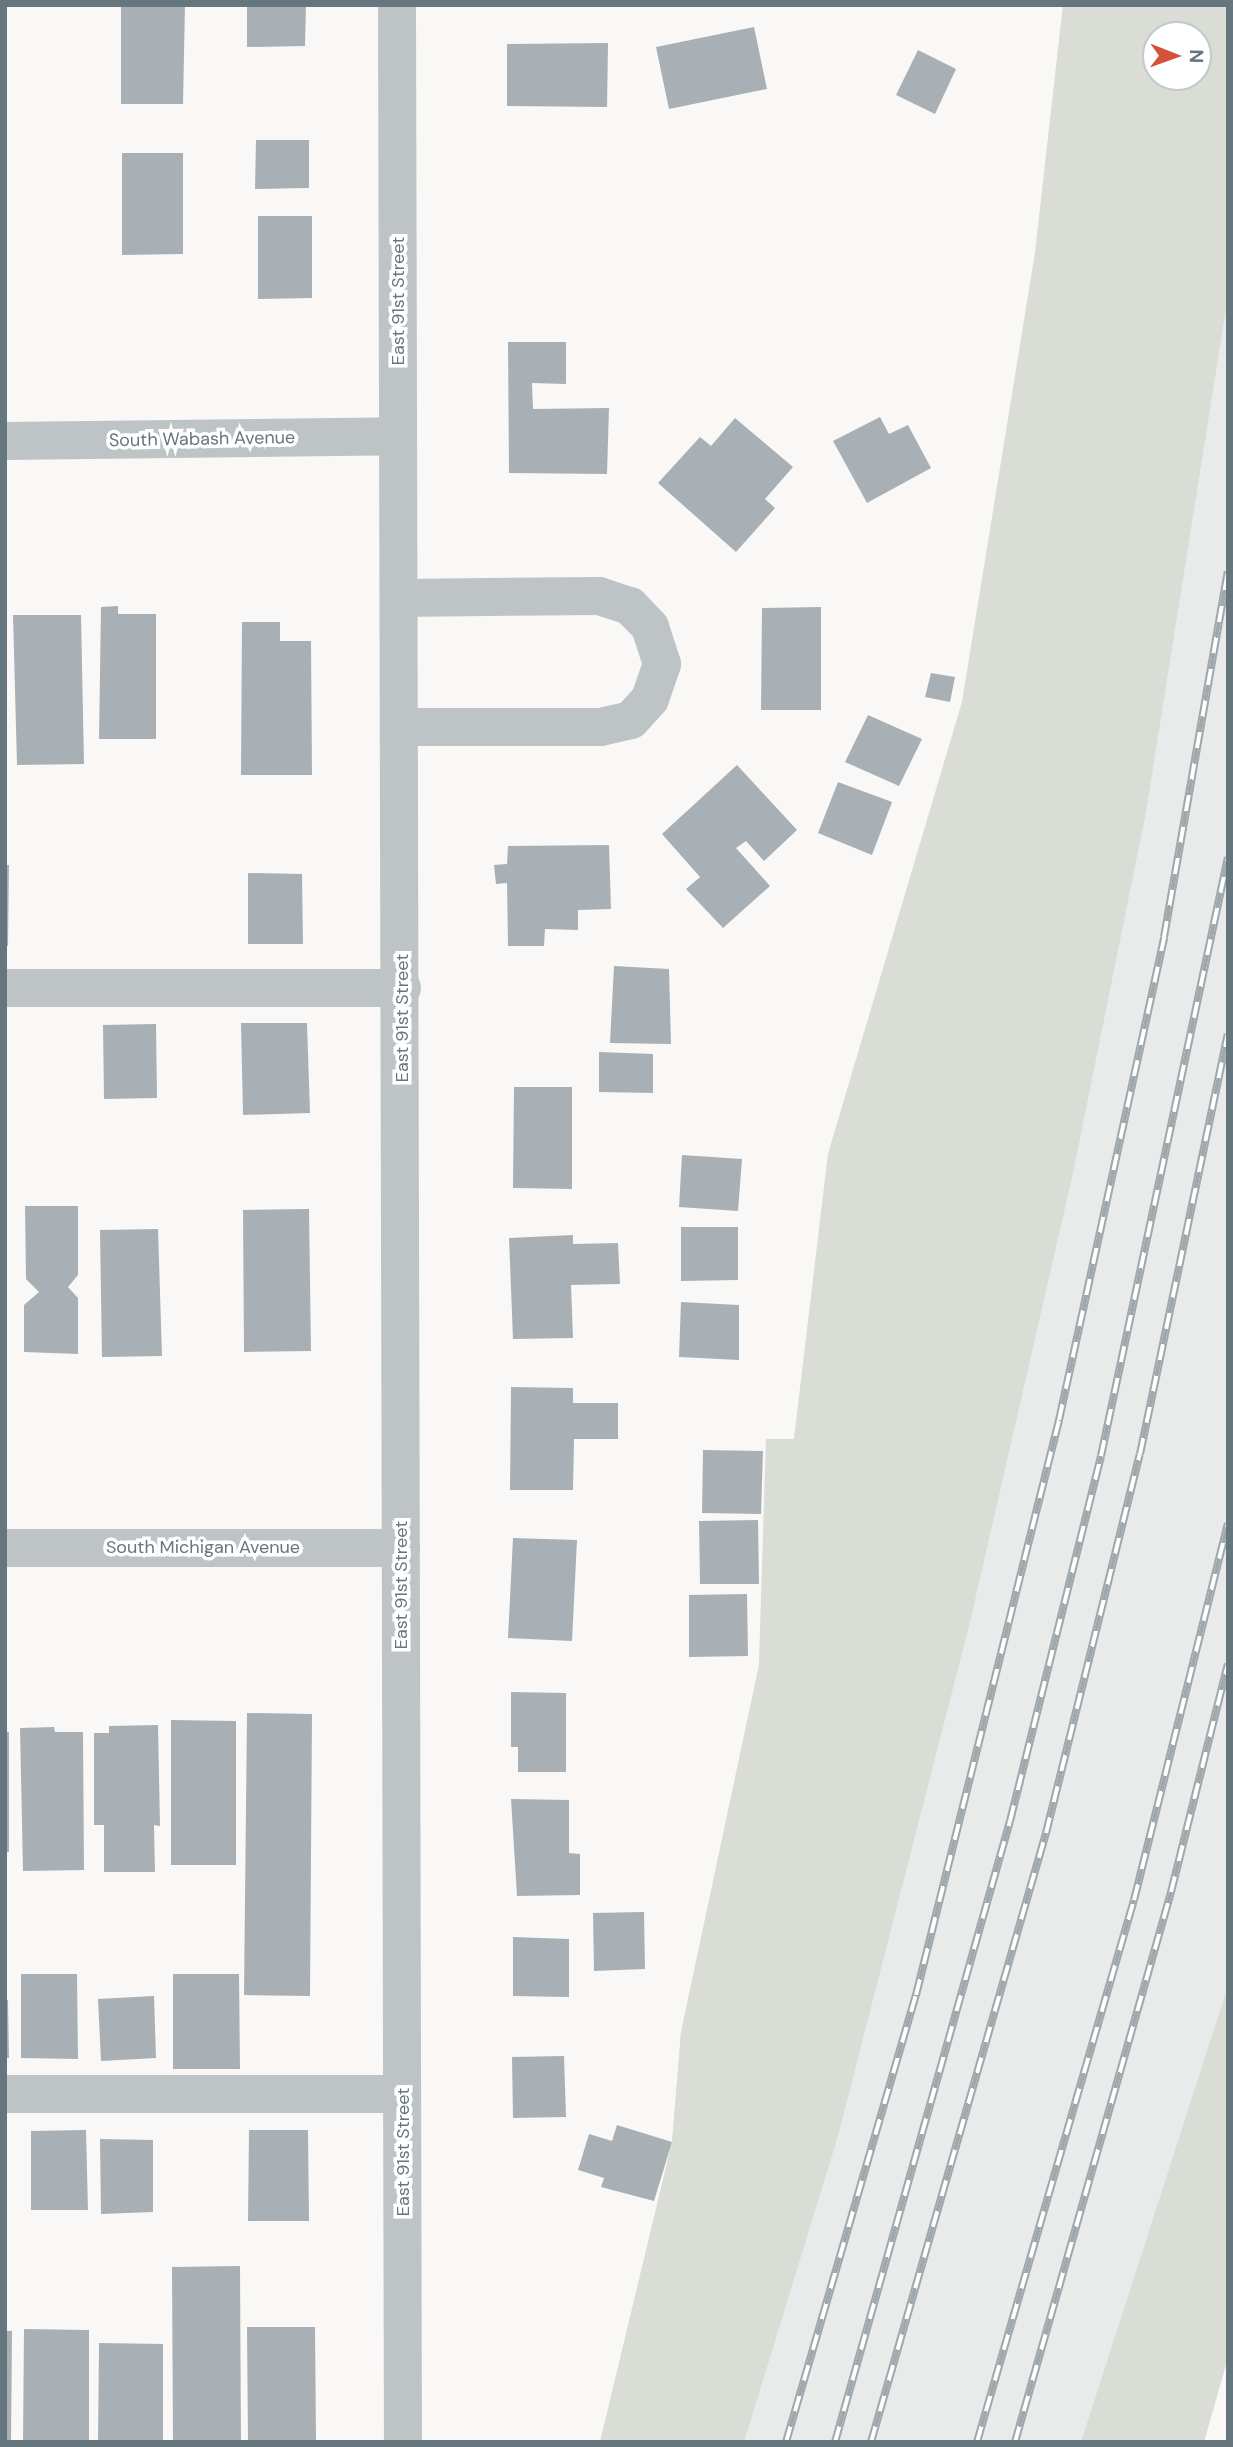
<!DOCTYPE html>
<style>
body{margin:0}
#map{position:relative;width:1233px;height:2447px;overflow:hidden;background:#f9f8f6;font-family:"DM Sans",sans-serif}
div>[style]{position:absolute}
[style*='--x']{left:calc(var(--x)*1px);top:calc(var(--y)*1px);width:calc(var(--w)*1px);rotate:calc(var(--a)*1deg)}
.built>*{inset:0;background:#e9eaea}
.green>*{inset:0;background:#d9ddd6}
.building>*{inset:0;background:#a8b0b5}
.minor>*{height:38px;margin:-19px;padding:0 19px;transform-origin:19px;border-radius:19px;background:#bec3c6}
.rail>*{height:8px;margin-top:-4px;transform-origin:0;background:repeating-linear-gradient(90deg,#fff 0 16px,#a0a8ac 0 32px);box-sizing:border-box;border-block:2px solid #a0a8ac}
span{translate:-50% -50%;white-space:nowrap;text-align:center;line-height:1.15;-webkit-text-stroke:7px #fff;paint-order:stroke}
.street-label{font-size:18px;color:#66767f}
.frame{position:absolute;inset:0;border:7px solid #66767f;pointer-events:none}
.north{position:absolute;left:1142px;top:21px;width:70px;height:70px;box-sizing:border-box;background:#fff;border:2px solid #c2c8cc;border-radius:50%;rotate:91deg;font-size:19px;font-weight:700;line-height:28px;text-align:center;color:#66767f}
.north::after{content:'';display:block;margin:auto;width:24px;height:32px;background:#d65139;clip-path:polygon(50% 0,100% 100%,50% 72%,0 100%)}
</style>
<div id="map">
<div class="built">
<i style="clip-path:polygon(evenodd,1063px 5px,1228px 5px,1228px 2357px,1204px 2442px,600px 2442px,672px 2142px,681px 2032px,759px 1665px,766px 1439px,794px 1439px,828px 1154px,962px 702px,1035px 253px,1063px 5px,1156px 35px,1198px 35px,1198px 77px,1156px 77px,1156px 35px)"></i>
</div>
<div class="green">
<i style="clip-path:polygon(evenodd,1063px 5px,1228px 5px,1228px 296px,1146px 812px,1073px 1173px,970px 1622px,838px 2136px,744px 2442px,600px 2442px,672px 2142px,681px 2032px,759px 1665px,766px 1439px,794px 1439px,828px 1154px,962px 702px,1035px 253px,1063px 5px,1156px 35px,1198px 35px,1198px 77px,1156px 77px,1156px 35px)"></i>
<i style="clip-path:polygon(1228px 1986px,1228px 2357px,1204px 2442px,1081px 2442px)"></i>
</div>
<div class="building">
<i style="clip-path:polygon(121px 5px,185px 5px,183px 104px,121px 104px)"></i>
<i style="clip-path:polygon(247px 5px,306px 5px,305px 46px,247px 47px)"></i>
<i style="clip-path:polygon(754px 27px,767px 89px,669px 109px,656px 47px)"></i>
<i style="clip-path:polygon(608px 43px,607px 107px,507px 106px,507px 44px)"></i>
<i style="clip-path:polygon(918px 50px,956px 69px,935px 114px,896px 95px)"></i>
<i style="clip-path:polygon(256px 140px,309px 140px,309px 188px,255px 189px)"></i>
<i style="clip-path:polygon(122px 153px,183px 153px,183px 254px,122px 255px)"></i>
<i style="clip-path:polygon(258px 216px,312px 216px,312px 298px,258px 299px)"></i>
<i style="clip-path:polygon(508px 342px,566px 342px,566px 384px,532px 383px,533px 409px,609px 408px,607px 474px,509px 473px)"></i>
<i style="clip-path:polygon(880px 417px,889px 434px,908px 425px,931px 468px,867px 503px,833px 441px)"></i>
<i style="clip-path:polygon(735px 418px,793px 467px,765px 499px,775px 508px,736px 552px,658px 483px,700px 437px,711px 446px)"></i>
<i style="clip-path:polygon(118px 606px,118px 614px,156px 614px,156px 739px,99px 739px,101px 607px)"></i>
<i style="clip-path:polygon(821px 607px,821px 710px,761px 710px,762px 608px)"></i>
<i style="clip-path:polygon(13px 615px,81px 615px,84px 764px,17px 765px)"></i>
<i style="clip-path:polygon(242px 622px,280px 622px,280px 641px,311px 641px,312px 775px,241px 775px)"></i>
<i style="clip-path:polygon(931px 673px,955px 677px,950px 702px,925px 697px)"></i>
<i style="clip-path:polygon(868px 715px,922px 739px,899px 786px,845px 762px)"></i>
<i style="clip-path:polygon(737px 765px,797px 830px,764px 861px,746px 841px,736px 848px,770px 886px,723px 928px,686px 889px,700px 877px,662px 834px)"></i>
<i style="clip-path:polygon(838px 782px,892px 802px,872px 855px,818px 833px)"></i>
<i style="clip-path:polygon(609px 845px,611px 909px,578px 910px,578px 930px,545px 929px,544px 946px,508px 946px,507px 883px,496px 884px,494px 865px,507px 864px,508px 846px)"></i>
<i style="clip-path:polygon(5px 865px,9px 865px,8px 946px,5px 946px)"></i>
<i style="clip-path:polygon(248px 873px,302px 874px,303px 944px,248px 944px)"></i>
<i style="clip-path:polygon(614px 966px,669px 969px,671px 1044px,610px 1043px)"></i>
<i style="clip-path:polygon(241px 1023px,307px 1023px,310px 1113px,243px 1115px)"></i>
<i style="clip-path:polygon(156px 1024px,157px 1098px,104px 1099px,103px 1025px)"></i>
<i style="clip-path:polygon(599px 1052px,653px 1054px,653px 1093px,599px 1092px)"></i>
<i style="clip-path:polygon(514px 1087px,572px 1087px,572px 1189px,513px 1188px)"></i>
<i style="clip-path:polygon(682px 1155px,742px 1159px,738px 1211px,679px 1207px)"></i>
<i style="clip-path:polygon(25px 1206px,78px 1206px,78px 1275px,68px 1287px,78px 1298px,78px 1354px,24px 1352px,24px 1305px,39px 1292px,26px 1279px)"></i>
<i style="clip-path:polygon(309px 1209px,311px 1351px,244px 1352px,243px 1210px)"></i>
<i style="clip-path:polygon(681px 1227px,738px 1227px,738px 1280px,681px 1281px)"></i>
<i style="clip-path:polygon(158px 1229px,162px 1356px,102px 1357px,100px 1230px)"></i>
<i style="clip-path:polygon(573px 1235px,573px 1244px,618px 1243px,620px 1284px,571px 1285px,573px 1338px,513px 1339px,509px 1238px)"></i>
<i style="clip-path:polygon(681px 1302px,739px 1305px,739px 1360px,679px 1357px)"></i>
<i style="clip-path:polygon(511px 1387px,573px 1388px,573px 1403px,618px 1403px,618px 1439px,574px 1439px,573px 1490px,510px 1490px)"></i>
<i style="clip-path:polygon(703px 1450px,763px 1451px,761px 1514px,702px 1513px)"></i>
<i style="clip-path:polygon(758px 1520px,759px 1584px,700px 1584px,699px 1521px)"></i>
<i style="clip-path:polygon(513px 1538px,577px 1540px,572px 1641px,508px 1638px)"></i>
<i style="clip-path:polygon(747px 1594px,748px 1656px,689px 1657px,689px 1595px)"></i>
<i style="clip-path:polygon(511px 1692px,566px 1693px,566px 1772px,518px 1772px,518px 1747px,511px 1747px)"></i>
<i style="clip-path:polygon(247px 1713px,312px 1714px,310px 1996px,244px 1995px)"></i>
<i style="clip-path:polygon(171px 1720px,236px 1721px,236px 1865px,171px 1865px)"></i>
<i style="clip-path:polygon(158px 1725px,160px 1826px,154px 1825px,155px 1872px,104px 1872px,104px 1825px,94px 1825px,94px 1733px,109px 1733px,109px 1726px)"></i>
<i style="clip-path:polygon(54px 1727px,55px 1732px,83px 1732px,84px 1870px,23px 1871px,20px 1728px)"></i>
<i style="clip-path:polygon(5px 1732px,9px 1732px,9px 1852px,5px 1852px)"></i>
<i style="clip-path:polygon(511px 1799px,569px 1800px,569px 1853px,580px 1854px,580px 1895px,517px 1896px)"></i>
<i style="clip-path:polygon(644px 1912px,645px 1969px,594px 1971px,593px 1913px)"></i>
<i style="clip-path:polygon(513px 1937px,569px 1939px,569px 1997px,513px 1996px)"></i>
<i style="clip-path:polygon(21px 1974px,77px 1974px,78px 2059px,21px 2058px)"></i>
<i style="clip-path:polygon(173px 1974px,239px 1974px,240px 2069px,173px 2069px)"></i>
<i style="clip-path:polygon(154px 1996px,156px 2058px,101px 2061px,98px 1999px)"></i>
<i style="clip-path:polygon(5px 2000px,8px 2000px,9px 2058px,5px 2058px)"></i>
<i style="clip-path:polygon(564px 2056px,566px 2117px,513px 2118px,512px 2057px)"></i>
<i style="clip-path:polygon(617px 2125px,672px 2142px,654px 2201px,601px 2187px,604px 2178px,578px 2170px,589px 2134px,612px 2141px)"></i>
<i style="clip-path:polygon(86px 2130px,88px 2210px,31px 2210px,31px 2131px)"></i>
<i style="clip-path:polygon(249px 2130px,308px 2130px,309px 2221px,248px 2221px)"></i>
<i style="clip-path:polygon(100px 2139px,153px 2140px,153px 2212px,101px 2214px)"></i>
<i style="clip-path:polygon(240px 2266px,241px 2442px,173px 2442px,172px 2267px)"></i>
<i style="clip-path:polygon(247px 2327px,315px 2327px,316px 2442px,248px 2442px)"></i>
<i style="clip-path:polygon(24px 2329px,89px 2330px,89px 2442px,23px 2442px)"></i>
<i style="clip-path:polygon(5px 2331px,12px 2331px,11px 2442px,5px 2442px)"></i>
<i style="clip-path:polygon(99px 2343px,163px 2344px,163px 2442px,98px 2442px)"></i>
</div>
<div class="minor">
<i style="--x:397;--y:5;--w:2437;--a:89.86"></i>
<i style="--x:5;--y:441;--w:393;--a:-0.7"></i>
<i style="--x:400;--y:598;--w:199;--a:-0.6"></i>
<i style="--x:599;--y:596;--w:33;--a:18"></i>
<i style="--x:630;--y:606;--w:29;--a:46"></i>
<i style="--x:650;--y:627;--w:39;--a:72"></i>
<i style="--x:662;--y:664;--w:37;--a:109"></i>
<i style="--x:650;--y:699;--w:28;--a:132"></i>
<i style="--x:631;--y:720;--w:31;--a:167"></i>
<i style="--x:601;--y:727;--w:199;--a:180"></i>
<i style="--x:5;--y:988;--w:397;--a:0"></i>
<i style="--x:5;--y:1548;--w:396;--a:0"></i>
<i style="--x:5;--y:2094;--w:397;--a:0"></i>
</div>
<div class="rail">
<i style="--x:786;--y:2442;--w:466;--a:-73.8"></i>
<i style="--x:916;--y:1995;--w:593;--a:-76.03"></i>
<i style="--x:1059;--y:1420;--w:494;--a:-77.7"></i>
<i style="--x:1164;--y:937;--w:371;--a:-80.1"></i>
<i style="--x:835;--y:2442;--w:645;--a:-74.26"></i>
<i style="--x:1010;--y:1821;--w:376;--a:-76"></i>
<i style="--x:1101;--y:1456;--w:612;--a:-78.03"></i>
<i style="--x:871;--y:2442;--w:634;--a:-73.97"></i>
<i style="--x:1046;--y:1833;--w:390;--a:-76.1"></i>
<i style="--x:1140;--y:1454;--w:429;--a:-78.2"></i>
<i style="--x:977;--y:2442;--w:564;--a:-73.85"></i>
<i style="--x:1134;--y:1900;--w:388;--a:-76"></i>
<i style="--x:1015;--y:2442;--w:572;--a:-74.16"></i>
<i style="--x:1171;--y:1892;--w:235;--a:-76"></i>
</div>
<div class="street-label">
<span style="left:398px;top:301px;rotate:-90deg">East 91st Street</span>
<span style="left:202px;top:439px;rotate:-1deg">South Wabash Avenue</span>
<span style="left:402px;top:1018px;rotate:-90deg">East 91st Street</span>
<span style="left:203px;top:1547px">South Michigan Avenue</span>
<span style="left:401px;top:1585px;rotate:-90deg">East 91st Street</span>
<span style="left:403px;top:2152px;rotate:-90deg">East 91st Street</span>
</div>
<div class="frame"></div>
<div class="north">N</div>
</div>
